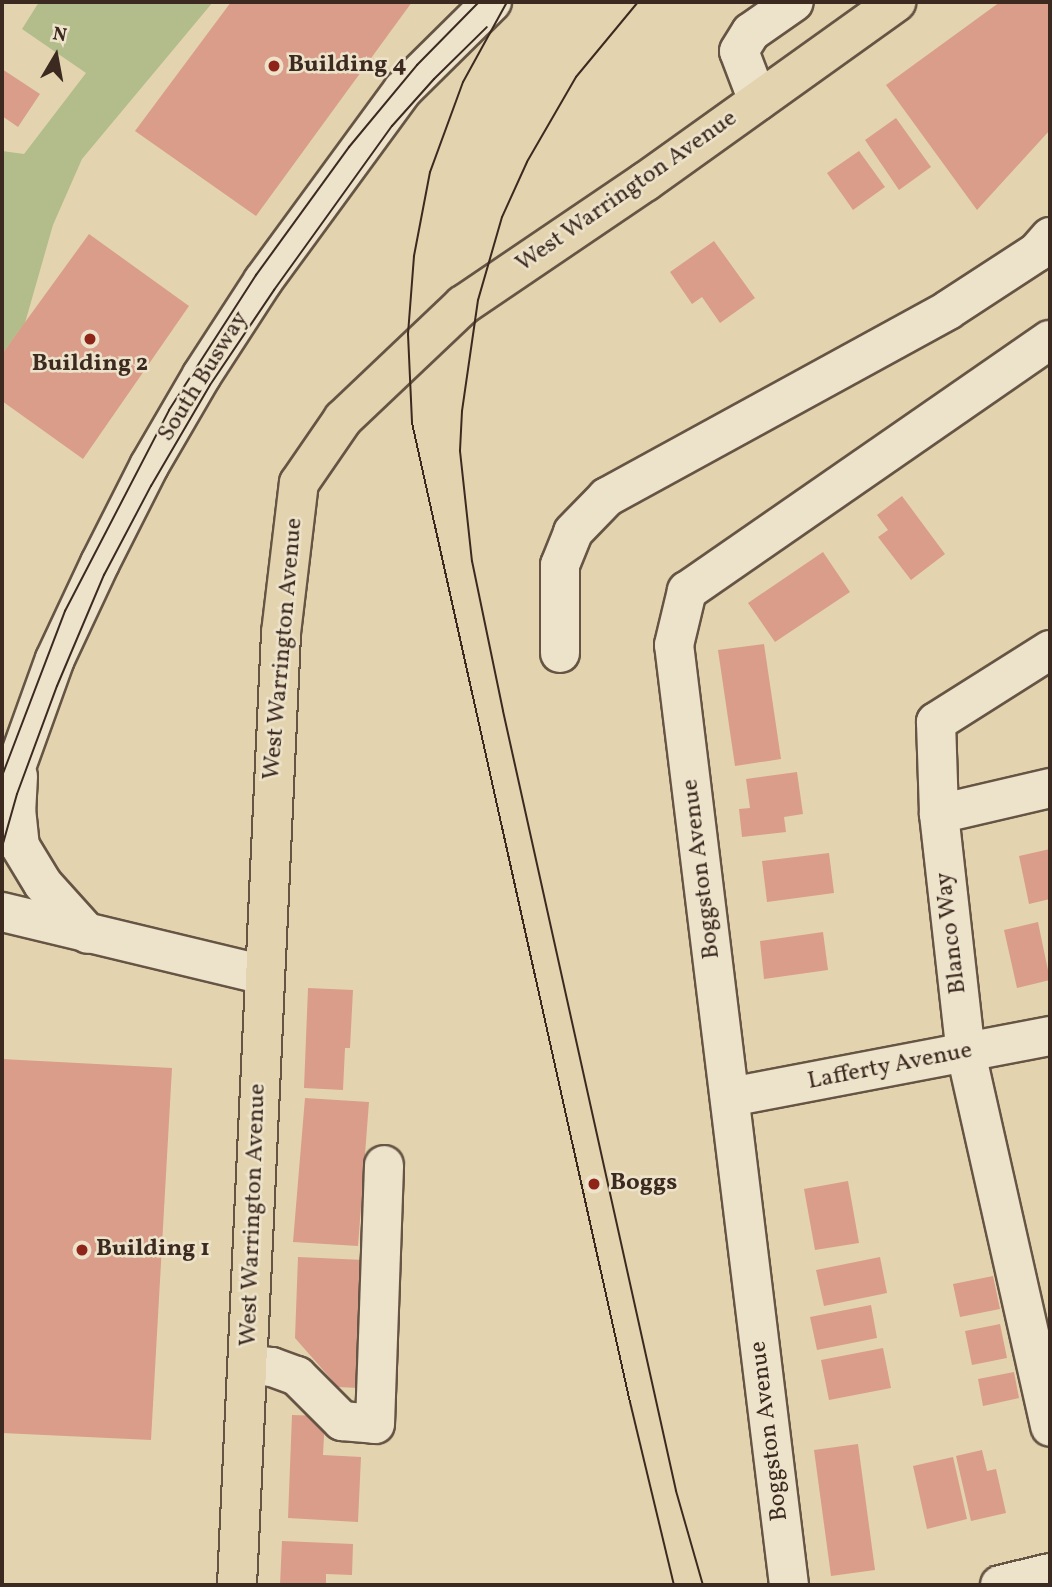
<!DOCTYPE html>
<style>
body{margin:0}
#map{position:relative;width:1052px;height:1587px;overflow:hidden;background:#e3d4af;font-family:Vollkorn,serif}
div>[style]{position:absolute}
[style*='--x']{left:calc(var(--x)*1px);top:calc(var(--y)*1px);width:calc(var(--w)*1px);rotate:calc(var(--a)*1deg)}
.green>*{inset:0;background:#b3bd8b}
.building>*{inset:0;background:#da9d89}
.roads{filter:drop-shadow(2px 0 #665444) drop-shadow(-2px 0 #665444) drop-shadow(0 2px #665444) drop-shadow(0 -2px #665444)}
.minor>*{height:38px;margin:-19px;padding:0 19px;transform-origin:19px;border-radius:19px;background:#ede3cb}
.major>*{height:38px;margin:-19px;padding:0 19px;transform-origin:19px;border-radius:19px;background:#e3d4af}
.tram>*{height:2px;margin:-1px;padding:0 1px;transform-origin:1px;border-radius:1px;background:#3c2920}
.dots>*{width:19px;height:19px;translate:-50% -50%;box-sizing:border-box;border:4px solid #ede3cb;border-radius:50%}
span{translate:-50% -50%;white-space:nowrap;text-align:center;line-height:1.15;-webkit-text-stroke:5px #ede3cb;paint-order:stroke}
.poi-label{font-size:24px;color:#3c2920;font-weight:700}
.left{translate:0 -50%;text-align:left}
.street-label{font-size:24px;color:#3c2920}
.frame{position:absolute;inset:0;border:4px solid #3c2920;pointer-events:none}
.north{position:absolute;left:21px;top:21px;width:70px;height:70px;-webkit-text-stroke:5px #ede3cb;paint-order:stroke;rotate:10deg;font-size:19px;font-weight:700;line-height:28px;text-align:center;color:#3c2920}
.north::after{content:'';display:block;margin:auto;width:24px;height:32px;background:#3c2920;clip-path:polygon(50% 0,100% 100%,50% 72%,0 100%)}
</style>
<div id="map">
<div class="green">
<i style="clip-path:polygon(39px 2px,213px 2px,82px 159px,53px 225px,25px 323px,2px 354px,2px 151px,24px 154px,86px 73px,22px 29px)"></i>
</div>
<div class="building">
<i style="clip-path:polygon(231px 2px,412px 2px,256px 216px,135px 131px)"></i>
<i style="clip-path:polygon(1000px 2px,1050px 2px,1050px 130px,977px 210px,886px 85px)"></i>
<i style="clip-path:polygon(2px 69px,40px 94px,18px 127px,2px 116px)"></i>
<i style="clip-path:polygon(896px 118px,931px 167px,899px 190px,865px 140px)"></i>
<i style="clip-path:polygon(859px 151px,885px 187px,853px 210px,827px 173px)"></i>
<i style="clip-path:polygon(89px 234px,189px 306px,83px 459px,2px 401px,2px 354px)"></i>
<i style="clip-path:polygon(714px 241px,755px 298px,720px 323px,702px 297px,692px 304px,670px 272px)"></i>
<i style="clip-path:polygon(902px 496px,945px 554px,911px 580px,878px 537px,888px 530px,877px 515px)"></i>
<i style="clip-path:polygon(823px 552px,850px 592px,775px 642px,748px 603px)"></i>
<i style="clip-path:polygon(764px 644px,781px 759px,735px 766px,718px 650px)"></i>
<i style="clip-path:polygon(797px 772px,803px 814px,784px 817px,786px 832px,742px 837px,739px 809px,750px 808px,746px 779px)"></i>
<i style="clip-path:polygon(1050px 849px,1050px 899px,1029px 904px,1019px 856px)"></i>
<i style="clip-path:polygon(829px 853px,834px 893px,767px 902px,762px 861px)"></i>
<i style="clip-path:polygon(1038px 922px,1050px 980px,1017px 988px,1004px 930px)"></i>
<i style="clip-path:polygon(823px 932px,828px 970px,764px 979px,760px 941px)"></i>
<i style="clip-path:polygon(308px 988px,353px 990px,350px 1048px,345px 1048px,343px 1090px,304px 1088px)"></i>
<i style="clip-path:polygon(2px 1059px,172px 1068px,151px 1440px,2px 1433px)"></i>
<i style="clip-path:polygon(305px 1098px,369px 1102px,358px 1246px,293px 1242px)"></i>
<i style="clip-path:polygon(848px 1181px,859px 1243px,815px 1250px,804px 1189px)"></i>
<i style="clip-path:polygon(298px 1257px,364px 1260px,358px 1388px,338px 1387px,295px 1338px)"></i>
<i style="clip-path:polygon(880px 1257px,887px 1293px,824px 1306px,816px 1270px)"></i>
<i style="clip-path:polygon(993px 1276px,1000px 1309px,960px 1317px,953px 1284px)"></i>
<i style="clip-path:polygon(871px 1305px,877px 1338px,817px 1350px,810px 1317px)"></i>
<i style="clip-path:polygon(1000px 1324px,1007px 1358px,972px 1365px,965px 1331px)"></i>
<i style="clip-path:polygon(883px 1348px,891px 1388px,829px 1400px,821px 1360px)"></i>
<i style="clip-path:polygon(1014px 1372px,1019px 1398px,983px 1406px,978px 1379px)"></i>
<i style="clip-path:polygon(292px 1415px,325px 1416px,323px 1455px,361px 1457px,358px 1522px,288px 1518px)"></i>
<i style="clip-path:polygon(858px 1444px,875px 1570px,831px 1576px,814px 1450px)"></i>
<i style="clip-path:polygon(982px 1450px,987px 1471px,996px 1469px,1006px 1513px,971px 1521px,956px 1456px)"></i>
<i style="clip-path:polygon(953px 1457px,967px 1519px,927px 1529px,913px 1466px)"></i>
<i style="clip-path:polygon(282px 1541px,353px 1544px,352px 1575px,326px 1574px,326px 1585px,280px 1585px)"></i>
</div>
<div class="roads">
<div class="minor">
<i style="--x:758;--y:101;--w:53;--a:-110.8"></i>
<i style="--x:739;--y:51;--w:22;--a:-58"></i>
<i style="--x:751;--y:32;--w:52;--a:-34.9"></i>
<i style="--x:1050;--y:650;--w:135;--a:147.7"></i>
<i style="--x:936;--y:722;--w:92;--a:88.1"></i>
<i style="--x:939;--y:814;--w:241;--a:83.6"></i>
<i style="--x:966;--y:1053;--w:383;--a:77.3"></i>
<i style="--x:560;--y:653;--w:88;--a:-90"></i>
<i style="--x:560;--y:565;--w:35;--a:-68"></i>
<i style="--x:573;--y:532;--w:49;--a:-45.8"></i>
<i style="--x:607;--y:497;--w:389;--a:-28.7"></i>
<i style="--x:948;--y:310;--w:106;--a:-33.1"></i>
<i style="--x:1037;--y:252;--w:20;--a:-49"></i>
<i style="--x:18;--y:776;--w:33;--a:93"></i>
<i style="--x:16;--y:809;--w:37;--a:84"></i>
<i style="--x:20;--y:846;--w:44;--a:58.8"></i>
<i style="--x:43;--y:884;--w:67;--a:48"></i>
<i style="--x:2;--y:806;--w:156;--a:-70.2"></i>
<i style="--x:55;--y:659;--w:106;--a:-64.9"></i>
<i style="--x:100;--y:563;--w:109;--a:-63.2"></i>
<i style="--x:149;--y:466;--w:105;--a:-59.8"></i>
<i style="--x:202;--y:375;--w:112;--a:-57"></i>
<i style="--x:263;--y:281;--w:237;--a:-53.8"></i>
<i style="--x:403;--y:90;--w:125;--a:-44.7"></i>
<i style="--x:939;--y:814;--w:114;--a:-13.2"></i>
<i style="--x:2;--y:912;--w:269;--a:13.5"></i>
<i style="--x:730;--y:1097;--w:326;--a:-10.8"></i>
<i style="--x:247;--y:1364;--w:25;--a:7"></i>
<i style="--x:272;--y:1367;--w:27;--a:20"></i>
<i style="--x:297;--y:1376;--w:64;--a:45"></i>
<i style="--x:342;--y:1421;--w:33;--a:5"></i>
<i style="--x:375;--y:1424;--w:259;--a:-88"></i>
<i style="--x:789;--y:1585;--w:947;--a:-96.97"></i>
<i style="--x:674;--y:645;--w:56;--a:-76.5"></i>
<i style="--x:687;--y:591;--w:441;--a:-34.7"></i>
<i style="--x:1000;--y:1585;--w:51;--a:-13.5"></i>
</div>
<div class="major">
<i style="--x:237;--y:1585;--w:953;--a:-87.35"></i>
<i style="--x:281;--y:633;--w:151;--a:-83.2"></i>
<i style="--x:299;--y:483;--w:78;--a:-55.5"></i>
<i style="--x:343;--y:419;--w:166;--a:-43.5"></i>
<i style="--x:463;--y:305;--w:220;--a:-34.1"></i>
<i style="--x:645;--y:182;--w:309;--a:-35.6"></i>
</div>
</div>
<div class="tram">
<i style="--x:507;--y:2;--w:91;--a:118.8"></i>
<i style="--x:463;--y:82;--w:96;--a:110.1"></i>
<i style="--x:430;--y:172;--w:86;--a:100.8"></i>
<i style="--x:414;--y:256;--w:78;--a:94.4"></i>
<i style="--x:408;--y:334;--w:89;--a:87.4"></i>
<i style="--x:412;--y:423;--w:1003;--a:77.45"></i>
<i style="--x:630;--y:1402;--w:188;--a:76.5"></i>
<i style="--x:638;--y:2;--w:97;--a:129.6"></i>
<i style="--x:576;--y:77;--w:98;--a:120"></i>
<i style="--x:527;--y:162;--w:60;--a:114.4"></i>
<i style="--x:502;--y:217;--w:86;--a:106.1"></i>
<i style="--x:478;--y:300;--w:112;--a:98.2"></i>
<i style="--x:462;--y:411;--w:40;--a:92.9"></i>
<i style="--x:460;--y:451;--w:111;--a:83.8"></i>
<i style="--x:472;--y:561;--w:153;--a:78.3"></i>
<i style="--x:503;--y:711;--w:799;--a:77.49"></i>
<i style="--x:676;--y:1491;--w:98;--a:74"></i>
<i style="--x:2;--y:776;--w:177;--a:-69.1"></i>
<i style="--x:65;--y:611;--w:226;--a:-62.6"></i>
<i style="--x:169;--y:410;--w:161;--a:-57.2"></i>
<i style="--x:256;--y:275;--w:158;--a:-54"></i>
<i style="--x:349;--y:147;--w:107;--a:-50.3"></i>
<i style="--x:417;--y:65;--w:88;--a:-45.5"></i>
<i style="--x:2;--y:847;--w:55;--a:-74.2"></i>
<i style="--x:17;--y:794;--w:115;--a:-69.7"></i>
<i style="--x:57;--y:686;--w:121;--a:-67.1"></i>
<i style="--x:104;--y:575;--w:101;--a:-62.2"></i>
<i style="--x:151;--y:486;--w:117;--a:-59.7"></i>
<i style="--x:210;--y:385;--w:115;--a:-56"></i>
<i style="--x:274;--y:290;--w:202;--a:-54.3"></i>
<i style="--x:392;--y:126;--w:63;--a:-48.2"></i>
<i style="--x:434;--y:79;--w:74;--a:-44.5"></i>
</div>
<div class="dots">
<i style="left:274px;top:66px;background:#8f2418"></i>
<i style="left:90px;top:339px;background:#8f2418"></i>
<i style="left:594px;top:1184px;background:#8f2418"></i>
<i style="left:82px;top:1250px;background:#8f2418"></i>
</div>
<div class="poi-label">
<span class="left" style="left:288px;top:66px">Building 4</span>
<span style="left:90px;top:365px">Building 2</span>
<span class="left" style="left:610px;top:1184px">Boggs</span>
<span class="left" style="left:96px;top:1250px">Building 1</span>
</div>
<div class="street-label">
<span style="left:627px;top:192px;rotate:-35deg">West Warrington Avenue</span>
<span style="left:204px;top:377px;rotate:-58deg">South Busway</span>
<span style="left:284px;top:649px;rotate:-85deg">West Warrington Avenue</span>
<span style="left:702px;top:869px;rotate:-97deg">Boggston Avenue</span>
<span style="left:952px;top:933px;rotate:-97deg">Blanco Way</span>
<span style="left:890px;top:1067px;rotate:-11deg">Lafferty Avenue</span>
<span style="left:254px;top:1215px;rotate:-88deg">West Warrington Avenue</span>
<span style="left:770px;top:1431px;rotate:-97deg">Boggston Avenue</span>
</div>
<div class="frame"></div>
<div class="north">N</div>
</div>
